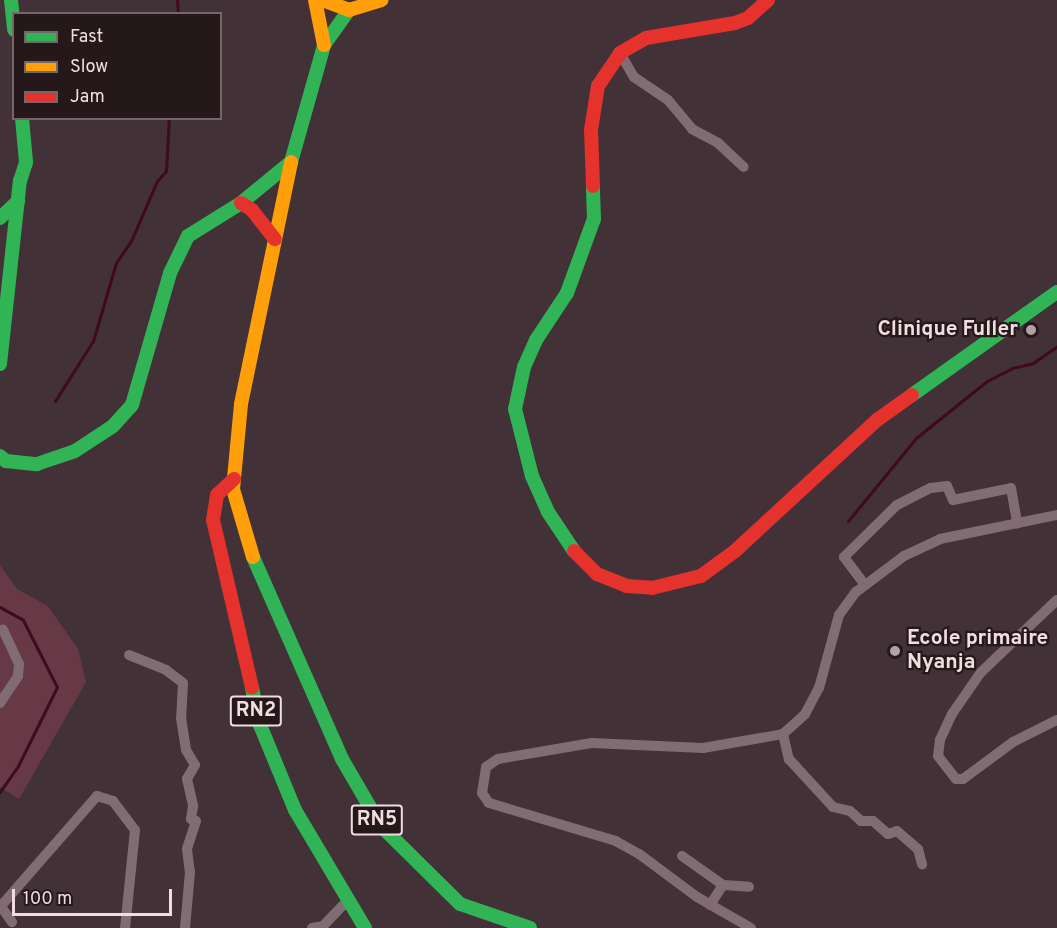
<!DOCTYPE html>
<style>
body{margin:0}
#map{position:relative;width:1057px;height:928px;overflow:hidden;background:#423136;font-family:Overpass,sans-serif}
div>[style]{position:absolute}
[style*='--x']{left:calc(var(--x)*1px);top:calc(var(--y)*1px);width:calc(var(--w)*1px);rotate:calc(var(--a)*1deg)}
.green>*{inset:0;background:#673846}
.stream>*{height:3px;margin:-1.5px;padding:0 1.5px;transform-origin:1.5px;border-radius:1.5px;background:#400920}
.street>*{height:10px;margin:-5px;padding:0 5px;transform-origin:5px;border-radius:5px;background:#806c72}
.fast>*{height:14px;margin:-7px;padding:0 7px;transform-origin:7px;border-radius:7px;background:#30b455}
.slow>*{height:14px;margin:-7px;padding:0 7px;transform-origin:7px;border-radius:7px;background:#ff9f0a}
.jam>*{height:14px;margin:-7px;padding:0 7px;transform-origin:7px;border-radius:7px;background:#e5322d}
.dots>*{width:16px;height:16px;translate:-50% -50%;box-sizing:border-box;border:3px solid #25181b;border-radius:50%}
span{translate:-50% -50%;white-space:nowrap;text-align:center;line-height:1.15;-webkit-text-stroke:4.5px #25181b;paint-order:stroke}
.shield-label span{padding:2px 4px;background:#25181b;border:2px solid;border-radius:4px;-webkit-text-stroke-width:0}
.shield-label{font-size:20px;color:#f0dce1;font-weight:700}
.poi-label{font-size:21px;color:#f0dce1;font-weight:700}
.right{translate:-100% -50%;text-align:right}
.left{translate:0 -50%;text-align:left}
.legend{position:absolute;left:12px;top:12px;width:210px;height:108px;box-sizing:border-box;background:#25181b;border:2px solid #76666a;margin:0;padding:8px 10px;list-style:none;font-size:18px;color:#f0dce1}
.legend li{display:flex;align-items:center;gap:12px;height:30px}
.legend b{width:30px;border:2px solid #76666a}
.scale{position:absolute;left:12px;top:889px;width:160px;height:27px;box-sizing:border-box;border:3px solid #f0dce1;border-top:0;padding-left:8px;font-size:18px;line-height:21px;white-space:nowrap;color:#f0dce1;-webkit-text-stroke:4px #25181b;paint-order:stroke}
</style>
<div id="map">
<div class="green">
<i style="clip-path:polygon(0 565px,17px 589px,48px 606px,78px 649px,86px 682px,19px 799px,0 787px)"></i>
</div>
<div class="stream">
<i style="--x:177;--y:0;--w:14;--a:86"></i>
<i style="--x:55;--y:401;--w:71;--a:-57.7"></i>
<i style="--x:93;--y:341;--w:81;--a:-73.6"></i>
<i style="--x:116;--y:263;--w:27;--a:-56"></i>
<i style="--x:131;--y:241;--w:65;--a:-66.6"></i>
<i style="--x:157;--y:181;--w:13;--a:-48"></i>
<i style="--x:166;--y:171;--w:53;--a:-86.8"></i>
<i style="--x:848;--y:521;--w:107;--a:-50.7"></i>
<i style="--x:916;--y:438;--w:91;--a:-38.8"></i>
<i style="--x:987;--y:381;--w:28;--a:-27"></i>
<i style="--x:1012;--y:368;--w:22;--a:-13"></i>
<i style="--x:1033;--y:363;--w:29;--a:-35"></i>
<i style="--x:0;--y:607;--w:26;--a:29"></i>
<i style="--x:23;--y:620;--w:75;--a:63.1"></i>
<i style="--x:57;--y:687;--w:88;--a:116.3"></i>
<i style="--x:18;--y:766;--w:32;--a:125"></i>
</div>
<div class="street">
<i style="--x:620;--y:53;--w:28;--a:60"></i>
<i style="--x:634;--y:77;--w:41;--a:34.1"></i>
<i style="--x:668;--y:100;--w:38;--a:50"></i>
<i style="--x:692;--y:129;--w:30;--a:28"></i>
<i style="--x:718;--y:143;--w:35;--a:43"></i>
<i style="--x:865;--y:585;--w:35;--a:-127"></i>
<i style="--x:844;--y:557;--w:74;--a:-44.5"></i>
<i style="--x:897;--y:505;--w:38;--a:-27"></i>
<i style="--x:931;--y:488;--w:16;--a:-7"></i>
<i style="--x:947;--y:486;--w:15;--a:67"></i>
<i style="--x:953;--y:500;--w:59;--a:-11.7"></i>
<i style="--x:1011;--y:488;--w:36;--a:80"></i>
<i style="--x:1057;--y:600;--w:105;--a:136.5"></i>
<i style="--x:981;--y:672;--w:51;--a:124.6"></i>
<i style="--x:952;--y:714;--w:29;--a:115"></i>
<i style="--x:940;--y:740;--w:16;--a:97"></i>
<i style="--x:938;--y:756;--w:29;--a:52"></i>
<i style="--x:956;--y:779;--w:7;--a:0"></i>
<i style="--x:963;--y:779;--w:62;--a:-36.5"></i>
<i style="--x:1013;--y:742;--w:49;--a:-26.6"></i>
<i style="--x:129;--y:655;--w:40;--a:22"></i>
<i style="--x:166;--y:670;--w:21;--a:37"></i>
<i style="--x:183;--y:683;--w:35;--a:93"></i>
<i style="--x:181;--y:718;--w:32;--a:81"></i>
<i style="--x:186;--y:750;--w:17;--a:59"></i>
<i style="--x:195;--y:765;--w:16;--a:120"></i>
<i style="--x:187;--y:779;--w:28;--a:77"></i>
<i style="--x:193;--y:806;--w:13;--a:99"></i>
<i style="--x:191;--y:819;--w:5;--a:22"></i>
<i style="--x:196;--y:821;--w:29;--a:108"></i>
<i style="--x:187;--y:849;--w:23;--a:83"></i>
<i style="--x:190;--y:872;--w:56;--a:95.1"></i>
<i style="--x:0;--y:703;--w:32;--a:-56"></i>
<i style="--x:18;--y:676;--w:12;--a:-85"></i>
<i style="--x:19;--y:664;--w:38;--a:-115"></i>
<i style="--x:783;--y:734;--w:26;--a:77"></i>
<i style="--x:789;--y:759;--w:65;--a:47.5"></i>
<i style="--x:833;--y:807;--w:17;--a:13"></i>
<i style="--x:850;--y:811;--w:15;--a:42"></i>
<i style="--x:861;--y:821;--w:12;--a:0"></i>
<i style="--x:873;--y:821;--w:20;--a:41"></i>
<i style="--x:888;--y:834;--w:9;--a:-18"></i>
<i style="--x:897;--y:831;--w:28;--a:41"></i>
<i style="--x:918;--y:849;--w:16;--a:75"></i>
<i style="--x:682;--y:856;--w:50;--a:35.3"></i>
<i style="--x:0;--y:905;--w:21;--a:55"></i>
<i style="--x:710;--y:905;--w:24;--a:-57"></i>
<i style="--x:723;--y:885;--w:26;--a:4"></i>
<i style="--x:1;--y:906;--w:146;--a:-48.9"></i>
<i style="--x:97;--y:796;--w:17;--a:17"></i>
<i style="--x:113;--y:801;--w:36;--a:53"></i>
<i style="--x:135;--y:830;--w:99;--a:95.8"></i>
<i style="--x:312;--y:928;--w:11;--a:-10"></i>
<i style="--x:323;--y:926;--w:35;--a:-46"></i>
<i style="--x:751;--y:928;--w:62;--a:-150.1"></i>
<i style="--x:697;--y:897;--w:72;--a:-143.4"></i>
<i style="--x:639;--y:854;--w:26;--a:-151"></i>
<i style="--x:616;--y:841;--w:133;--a:-163.3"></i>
<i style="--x:489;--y:803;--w:12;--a:-125"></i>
<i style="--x:482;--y:793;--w:26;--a:-81"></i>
<i style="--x:486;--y:767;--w:14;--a:-34"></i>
<i style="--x:498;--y:759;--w:95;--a:-9.7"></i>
<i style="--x:592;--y:743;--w:111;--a:2.6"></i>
<i style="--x:703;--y:748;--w:81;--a:-9.9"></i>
<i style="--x:783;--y:734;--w:30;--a:-42"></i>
<i style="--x:805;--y:714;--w:30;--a:-62"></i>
<i style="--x:819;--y:688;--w:76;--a:-74.7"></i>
<i style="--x:839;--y:615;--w:29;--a:-54"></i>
<i style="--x:856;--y:592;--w:60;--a:-36.9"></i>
<i style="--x:904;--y:556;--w:40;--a:-25"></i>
<i style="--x:940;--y:539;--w:119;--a:-11.6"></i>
</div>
<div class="fast">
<i style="--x:11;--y:0;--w:30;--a:84"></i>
<i style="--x:291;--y:162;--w:122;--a:-74.2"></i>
<i style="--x:324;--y:45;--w:43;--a:-54.5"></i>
<i style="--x:0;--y:218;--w:25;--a:-43"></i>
<i style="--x:0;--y:364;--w:184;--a:-83.8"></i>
<i style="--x:20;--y:181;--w:20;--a:-72"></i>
<i style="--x:26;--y:162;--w:44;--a:-95.2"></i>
<i style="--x:912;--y:395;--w:178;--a:-35.4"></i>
<i style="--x:0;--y:456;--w:8;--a:40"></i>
<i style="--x:6;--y:461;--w:31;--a:6"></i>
<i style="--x:37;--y:464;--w:40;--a:-18.9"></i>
<i style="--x:75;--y:451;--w:45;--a:-33.3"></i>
<i style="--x:113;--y:426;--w:28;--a:-48"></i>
<i style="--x:132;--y:405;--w:137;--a:-73.9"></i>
<i style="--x:170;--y:273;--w:41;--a:-64.1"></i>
<i style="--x:188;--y:236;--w:62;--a:-31.9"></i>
<i style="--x:241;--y:203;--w:65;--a:-39.4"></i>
<i style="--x:574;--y:551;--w:47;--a:-123.7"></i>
<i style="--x:548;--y:512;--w:39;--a:-114"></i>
<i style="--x:532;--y:476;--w:69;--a:-104.2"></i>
<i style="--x:515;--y:409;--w:43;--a:-77.9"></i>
<i style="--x:524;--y:367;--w:30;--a:-66"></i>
<i style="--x:536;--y:340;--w:56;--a:-56.6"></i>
<i style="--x:567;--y:293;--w:79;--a:-70"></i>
<i style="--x:594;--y:219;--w:33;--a:-92"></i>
<i style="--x:253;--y:557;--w:221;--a:66.2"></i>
<i style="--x:342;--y:759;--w:78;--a:59.8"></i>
<i style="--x:381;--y:826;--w:111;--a:44.6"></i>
<i style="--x:460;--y:904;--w:74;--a:18.9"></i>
<i style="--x:252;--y:688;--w:38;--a:78"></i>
<i style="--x:260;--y:725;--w:92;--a:67.6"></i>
<i style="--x:295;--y:810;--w:137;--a:59.3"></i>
</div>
<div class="slow">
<i style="--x:315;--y:0;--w:46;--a:78.7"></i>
<i style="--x:322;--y:0;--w:29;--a:20"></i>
<i style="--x:349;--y:10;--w:34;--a:-17"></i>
<i style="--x:253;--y:557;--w:71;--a:-106.4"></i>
<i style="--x:233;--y:489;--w:85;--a:-84.6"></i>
<i style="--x:241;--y:404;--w:247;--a:-78.3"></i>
</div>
<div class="jam">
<i style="--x:593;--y:186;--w:56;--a:-92"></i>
<i style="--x:591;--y:130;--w:45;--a:-81"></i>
<i style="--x:598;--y:86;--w:40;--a:-56"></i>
<i style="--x:620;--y:53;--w:30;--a:-30"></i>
<i style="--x:646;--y:38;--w:90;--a:-9.6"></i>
<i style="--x:735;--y:23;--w:14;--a:-21"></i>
<i style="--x:748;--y:18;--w:27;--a:-42"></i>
<i style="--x:241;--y:203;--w:13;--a:32"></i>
<i style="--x:252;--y:210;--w:37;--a:52"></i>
<i style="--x:234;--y:479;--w:23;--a:137"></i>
<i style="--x:217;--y:495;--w:25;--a:99"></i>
<i style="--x:213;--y:520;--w:172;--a:76.9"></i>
<i style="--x:574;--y:551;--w:33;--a:45"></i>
<i style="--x:597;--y:574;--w:31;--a:22"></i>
<i style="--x:626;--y:586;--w:26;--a:4"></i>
<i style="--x:652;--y:588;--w:50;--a:-13.8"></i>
<i style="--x:701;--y:576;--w:42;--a:-36.3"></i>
<i style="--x:735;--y:551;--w:193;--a:-42.7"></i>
<i style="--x:877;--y:420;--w:43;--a:-35.5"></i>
</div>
<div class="dots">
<i style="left:1031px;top:330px;background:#b3a0a5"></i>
<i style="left:895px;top:651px;background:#b3a0a5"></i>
</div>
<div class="shield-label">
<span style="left:256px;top:711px">RN2</span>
<span style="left:377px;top:820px">RN5</span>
</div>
<div class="poi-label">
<span class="right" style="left:1018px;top:330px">Clinique Fuller</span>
<span class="left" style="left:907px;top:651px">Ecole primaire<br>Nyanja</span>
</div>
<ul class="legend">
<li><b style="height:8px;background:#30b455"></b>Fast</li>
<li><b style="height:8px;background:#ff9f0a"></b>Slow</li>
<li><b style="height:8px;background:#e5322d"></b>Jam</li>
</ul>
<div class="scale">100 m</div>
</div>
